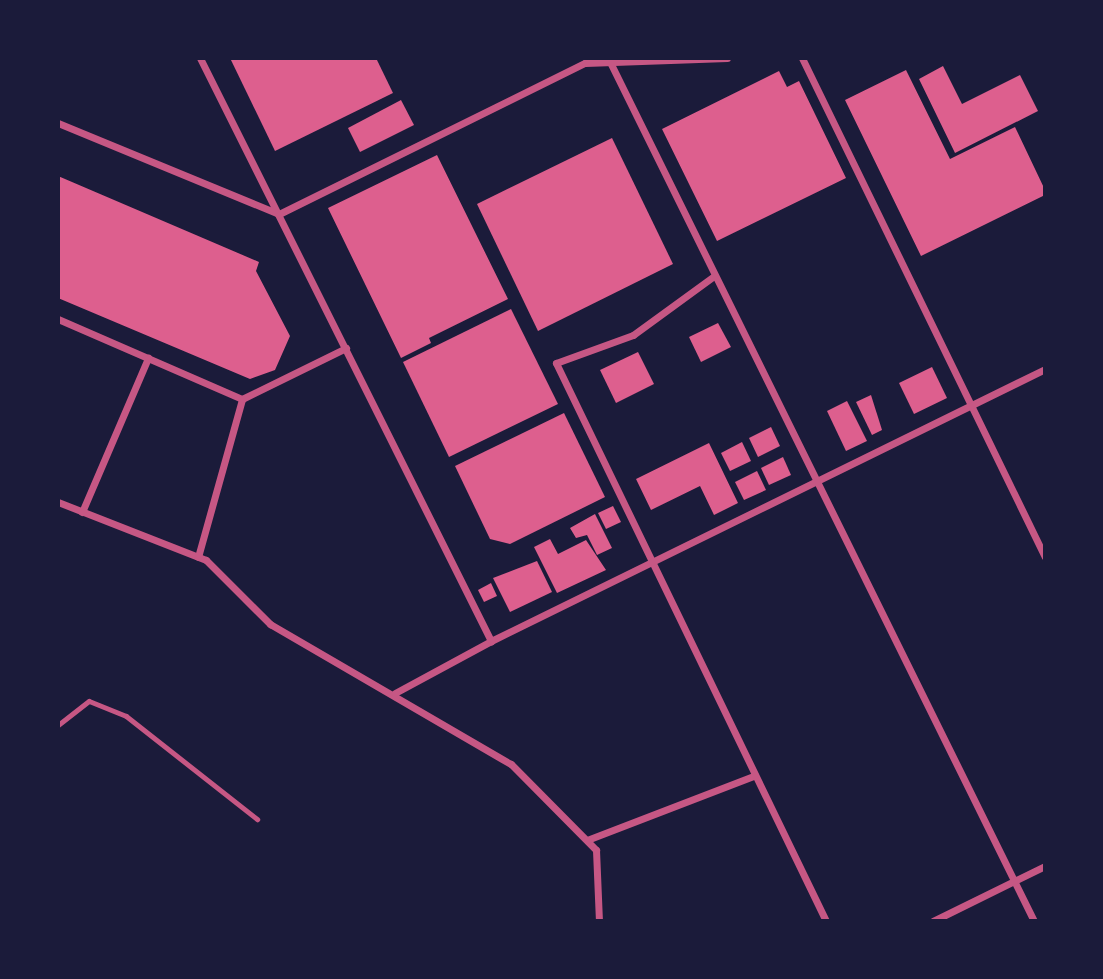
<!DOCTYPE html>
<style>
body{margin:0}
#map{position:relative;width:1103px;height:979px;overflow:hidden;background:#1b1b3a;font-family:"PT Serif",serif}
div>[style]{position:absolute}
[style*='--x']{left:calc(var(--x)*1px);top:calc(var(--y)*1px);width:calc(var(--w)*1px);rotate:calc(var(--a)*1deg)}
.building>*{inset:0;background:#dd5f8e}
.service>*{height:5px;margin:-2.5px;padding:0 2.5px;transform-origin:2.5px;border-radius:2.5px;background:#c65784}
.minor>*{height:7px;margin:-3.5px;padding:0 3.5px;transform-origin:3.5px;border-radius:3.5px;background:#c65784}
span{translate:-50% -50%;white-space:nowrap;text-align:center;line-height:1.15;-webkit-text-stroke:5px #1b1b3a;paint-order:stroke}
.frame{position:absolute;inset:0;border:60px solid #1b1b3a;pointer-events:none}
</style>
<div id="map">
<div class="building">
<i style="clip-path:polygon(230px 58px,376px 58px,393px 93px,275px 151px)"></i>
<i style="clip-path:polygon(943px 66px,962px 104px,1020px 75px,1038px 111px,955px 153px,919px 79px)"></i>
<i style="clip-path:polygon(906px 70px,950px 159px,1015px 127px,1045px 190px,1045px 195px,921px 256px,845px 100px)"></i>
<i style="clip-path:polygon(779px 71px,787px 87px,799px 81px,846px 178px,717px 241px,662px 129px)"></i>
<i style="clip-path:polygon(401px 100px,414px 125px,360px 152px,348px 128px)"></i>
<i style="clip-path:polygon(612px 138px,673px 264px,538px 331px,477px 204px)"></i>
<i style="clip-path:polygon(437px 155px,508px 299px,429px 338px,431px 343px,401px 358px,328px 208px)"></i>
<i style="clip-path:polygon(58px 176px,259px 262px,256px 271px,290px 336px,275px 370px,250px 379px,58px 298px)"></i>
<i style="clip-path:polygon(511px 309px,558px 404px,449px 457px,403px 362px)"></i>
<i style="clip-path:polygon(718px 323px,731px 347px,701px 362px,689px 337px)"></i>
<i style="clip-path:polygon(638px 352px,654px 384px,616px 403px,600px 370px)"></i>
<i style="clip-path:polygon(932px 367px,947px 398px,914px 414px,899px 383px)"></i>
<i style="clip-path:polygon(871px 395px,882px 430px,872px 435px,856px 402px)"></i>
<i style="clip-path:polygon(847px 401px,867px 441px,846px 451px,827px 411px)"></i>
<i style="clip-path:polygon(564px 413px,605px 497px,510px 544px,490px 539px,455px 466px)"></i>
<i style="clip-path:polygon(771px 427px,780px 446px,758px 457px,749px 438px)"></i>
<i style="clip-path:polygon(742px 442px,751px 461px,730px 471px,721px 453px)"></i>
<i style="clip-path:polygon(709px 443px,738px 503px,714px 515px,700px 486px,651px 510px,636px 479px)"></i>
<i style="clip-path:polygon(783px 457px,791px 475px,769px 485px,761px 468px)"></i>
<i style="clip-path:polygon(757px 471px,766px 490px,744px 500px,735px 482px)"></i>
<i style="clip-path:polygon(613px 506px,621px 522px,606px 529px,598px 513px)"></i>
<i style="clip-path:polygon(595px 514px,612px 548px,597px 555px,587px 535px,576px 538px,570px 528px)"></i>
<i style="clip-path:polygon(550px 539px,558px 554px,586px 540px,606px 570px,557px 593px,534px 547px)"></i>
<i style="clip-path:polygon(537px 561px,552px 592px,510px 612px,493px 578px)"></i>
<i style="clip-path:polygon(491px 583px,497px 596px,484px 602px,478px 590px)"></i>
</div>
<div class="service">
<i style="--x:58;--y:725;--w:39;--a:-38"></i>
<i style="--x:89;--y:701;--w:40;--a:22"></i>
<i style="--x:126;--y:716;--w:167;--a:38.2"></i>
</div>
<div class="minor">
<i style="--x:200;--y:58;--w:652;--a:63.47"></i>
<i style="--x:802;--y:58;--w:555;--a:64.04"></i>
<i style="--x:609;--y:60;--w:960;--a:63.73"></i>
<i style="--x:58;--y:123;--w:239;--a:22.4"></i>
<i style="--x:279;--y:214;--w:341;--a:-26.3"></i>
<i style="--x:585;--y:63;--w:142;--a:-2"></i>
<i style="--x:714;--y:276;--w:100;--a:143.9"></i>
<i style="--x:633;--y:335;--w:82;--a:160"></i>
<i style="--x:556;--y:363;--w:620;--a:64.18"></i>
<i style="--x:58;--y:319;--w:201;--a:23.5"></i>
<i style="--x:242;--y:399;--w:116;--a:-26.1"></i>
<i style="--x:58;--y:502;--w:159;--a:21.4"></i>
<i style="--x:206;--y:560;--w:91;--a:45"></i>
<i style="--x:270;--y:624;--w:279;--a:30.2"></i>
<i style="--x:511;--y:764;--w:121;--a:45.3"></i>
<i style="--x:596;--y:850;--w:71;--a:87.6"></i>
<i style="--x:82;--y:512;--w:168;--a:-66.8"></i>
<i style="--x:198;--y:557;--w:164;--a:-74.4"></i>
<i style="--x:395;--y:693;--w:109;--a:-28.4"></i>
<i style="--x:491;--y:641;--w:617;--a:-26.15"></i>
<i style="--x:587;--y:840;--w:179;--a:-21"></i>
<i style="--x:933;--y:921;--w:125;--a:-26.2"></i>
</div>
<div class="frame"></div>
</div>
